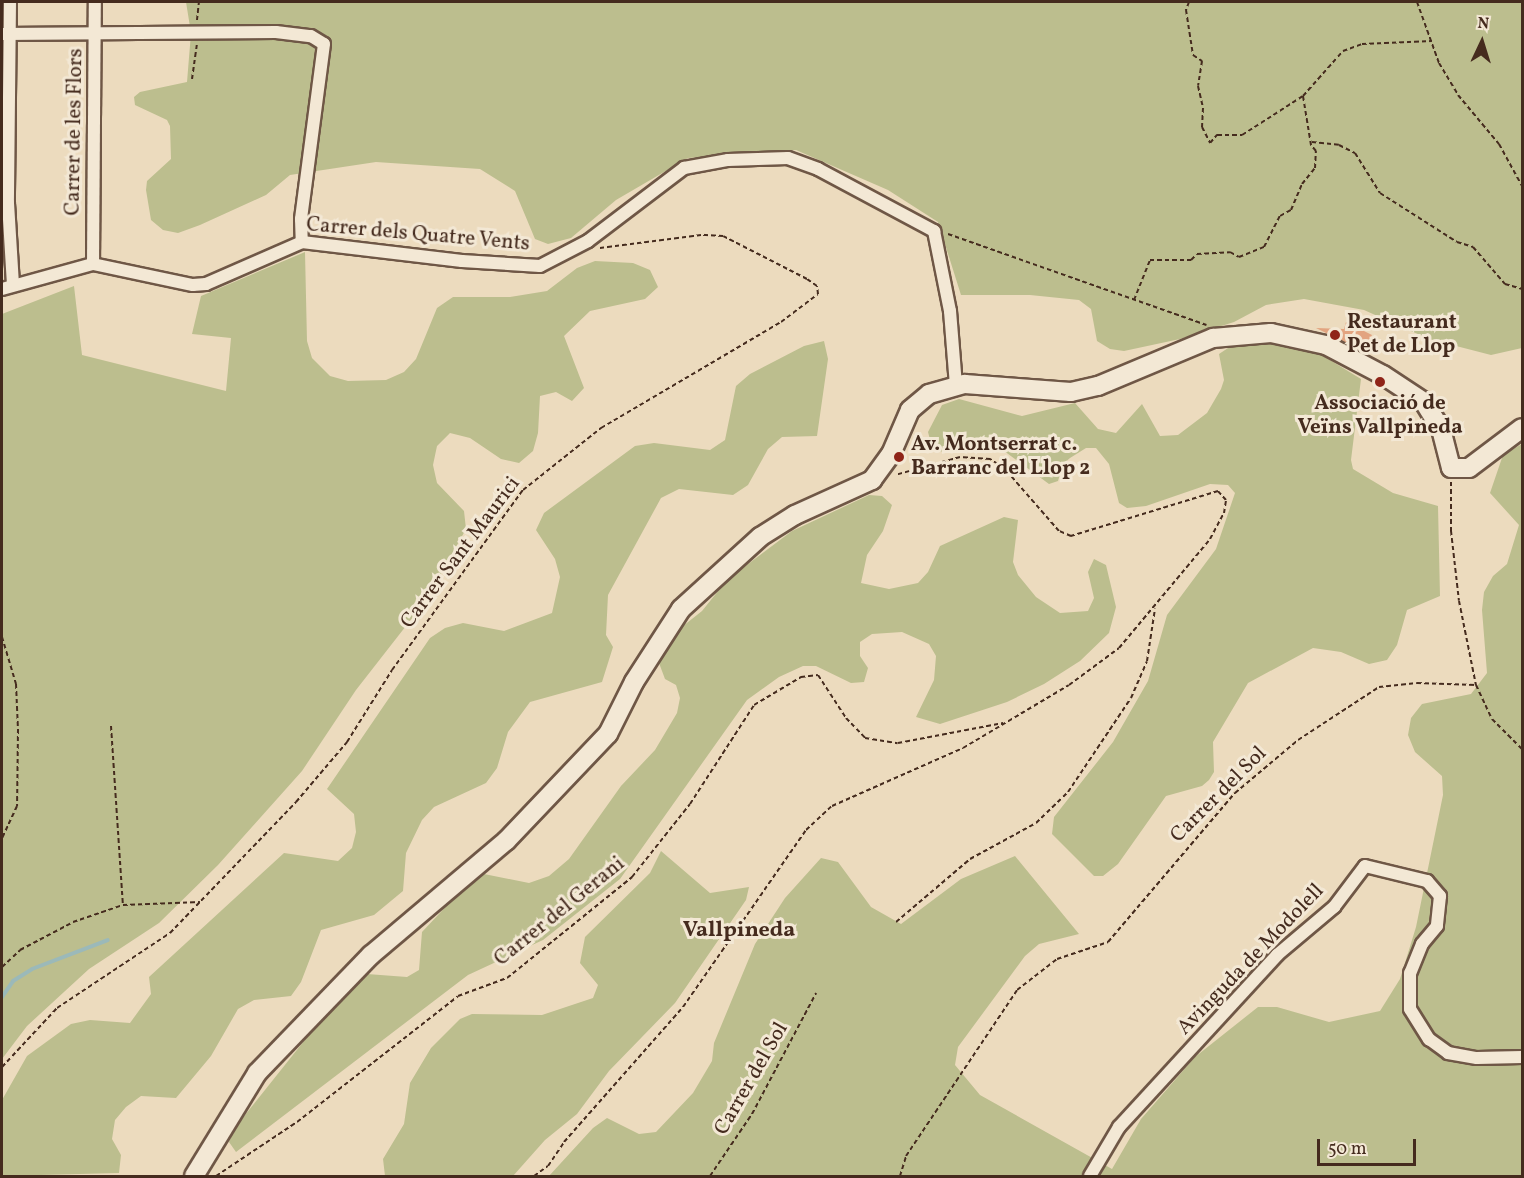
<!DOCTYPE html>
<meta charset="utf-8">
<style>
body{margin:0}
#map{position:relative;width:1524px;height:1178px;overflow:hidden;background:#ecdbbe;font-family:Vollkorn,serif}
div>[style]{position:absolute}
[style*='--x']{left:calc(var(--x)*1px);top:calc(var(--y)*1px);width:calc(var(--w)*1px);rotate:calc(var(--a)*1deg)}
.green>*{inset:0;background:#bcbe8e}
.stream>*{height:4px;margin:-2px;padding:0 2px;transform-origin:2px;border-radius:2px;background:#9bb9b9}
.building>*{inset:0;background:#e2a480}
.path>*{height:2px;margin-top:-1px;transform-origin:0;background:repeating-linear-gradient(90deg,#452b1e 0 4.5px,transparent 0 7.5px)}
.roads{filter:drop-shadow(2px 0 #6f5746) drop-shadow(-2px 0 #6f5746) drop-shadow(0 2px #6f5746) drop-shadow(0 -2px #6f5746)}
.street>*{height:12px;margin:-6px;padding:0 6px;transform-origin:6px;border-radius:6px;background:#f3e8d5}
.secondary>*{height:18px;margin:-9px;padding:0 9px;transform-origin:9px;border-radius:9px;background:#f3e8d5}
.dots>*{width:16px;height:16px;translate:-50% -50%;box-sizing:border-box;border:3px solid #f3e8d5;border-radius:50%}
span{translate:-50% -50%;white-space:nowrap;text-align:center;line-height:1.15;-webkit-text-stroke:6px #f3e8d5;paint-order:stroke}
.street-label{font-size:21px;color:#452b1e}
.poi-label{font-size:21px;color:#452b1e;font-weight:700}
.left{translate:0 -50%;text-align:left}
.neighbourhood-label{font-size:22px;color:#452b1e;font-weight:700}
.frame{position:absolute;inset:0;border:3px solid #452b1e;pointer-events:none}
.north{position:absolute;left:1452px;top:12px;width:60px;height:60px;-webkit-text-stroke:4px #f3e8d5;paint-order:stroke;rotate:4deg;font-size:16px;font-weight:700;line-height:24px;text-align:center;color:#452b1e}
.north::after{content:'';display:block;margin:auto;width:21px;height:27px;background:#452b1e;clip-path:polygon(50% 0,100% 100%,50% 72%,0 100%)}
.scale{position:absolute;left:1317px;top:1139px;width:99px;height:27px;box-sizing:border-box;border:3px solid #452b1e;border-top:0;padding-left:8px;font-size:18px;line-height:21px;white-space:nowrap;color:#452b1e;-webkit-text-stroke:4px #f3e8d5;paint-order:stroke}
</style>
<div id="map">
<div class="green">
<i style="clip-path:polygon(186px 2px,1522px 2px,1522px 348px,1491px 355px,1429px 339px,1364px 310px,1304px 299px,1266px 305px,1234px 322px,1180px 339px,1124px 351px,1110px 349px,1097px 341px,1091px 309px,1079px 300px,1030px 295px,961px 295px,938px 222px,888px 190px,796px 150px,688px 158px,616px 200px,571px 238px,548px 244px,535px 239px,515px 191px,480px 169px,376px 162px,290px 175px,266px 195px,200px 225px,178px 233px,163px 230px,151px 220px,146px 190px,147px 181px,171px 159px,170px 126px,167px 120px,135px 105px,134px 97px,140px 92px,187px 82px,191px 33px)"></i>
<i style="clip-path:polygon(305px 252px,307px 341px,312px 358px,330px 376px,348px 381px,386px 380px,404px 372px,416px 359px,437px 308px,453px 297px,510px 297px,547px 291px,577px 268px,595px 261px,633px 263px,650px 270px,658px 287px,645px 299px,590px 311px,564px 336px,584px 388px,572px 401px,556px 392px,540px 396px,538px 433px,533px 451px,519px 463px,501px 459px,470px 438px,450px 433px,437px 446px,433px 465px,437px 483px,464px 511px,466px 529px,427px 599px,356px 690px,302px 771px,218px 865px,159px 923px,89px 969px,27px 1026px,2px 1059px,2px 314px,74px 286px,82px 355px,226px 391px,231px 338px,192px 334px,201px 296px)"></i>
<i style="clip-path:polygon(1257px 340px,1307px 346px,1361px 379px,1351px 460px,1353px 469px,1393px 493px,1438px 506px,1440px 596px,1407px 610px,1397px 645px,1387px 660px,1369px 664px,1341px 652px,1313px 648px,1248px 683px,1213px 742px,1214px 772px,1209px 780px,1202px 786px,1166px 796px,1118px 864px,1103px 876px,1094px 876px,1052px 834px,1054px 817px,1113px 742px,1148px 681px,1167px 615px,1216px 549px,1235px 493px,1228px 485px,1210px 484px,1146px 506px,1127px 508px,1119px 503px,1109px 464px,1096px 448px,1086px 448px,1070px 458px,1063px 464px,1058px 481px,1049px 484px,1000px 448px,980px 445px,952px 452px,933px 451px,928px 432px,942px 405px,959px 399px,1022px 416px,1075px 403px,1098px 429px,1116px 433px,1142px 404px,1160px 436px,1178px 435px,1207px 413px,1221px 389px,1224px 380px,1219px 354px,1234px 344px)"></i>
<i style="clip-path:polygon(824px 341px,828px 359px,817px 436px,782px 437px,768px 449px,748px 485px,733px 495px,679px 489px,661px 498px,608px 595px,606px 635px,613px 647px,602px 682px,530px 702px,508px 732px,497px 768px,486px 783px,434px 807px,422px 820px,406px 853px,403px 891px,374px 915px,321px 930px,301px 982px,291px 996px,254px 1000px,238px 1009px,211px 1056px,176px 1098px,141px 1096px,126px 1107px,115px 1120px,112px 1139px,121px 1155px,119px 1173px,2px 1176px,2px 1100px,27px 1056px,71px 1024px,90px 1020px,130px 1023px,151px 994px,149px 977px,284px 853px,338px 861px,352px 848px,356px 832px,354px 814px,327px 789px,430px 638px,445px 628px,463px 623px,504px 631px,552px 613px,560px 577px,555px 559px,536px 530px,544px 513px,635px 446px,654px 443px,710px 450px,725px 440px,736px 386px,750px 374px,804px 346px)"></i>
<i style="clip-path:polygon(1522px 444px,1522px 1176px,549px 1176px,593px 1128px,607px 1118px,639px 1134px,656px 1132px,693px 1093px,712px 1061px,714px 1043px,755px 944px,785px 898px,821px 858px,838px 862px,871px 907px,901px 924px,961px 879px,1015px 856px,1079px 934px,1039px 944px,1025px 956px,958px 1047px,955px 1065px,980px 1095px,1112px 1169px,1141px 1119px,1195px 1057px,1258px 1007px,1277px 1007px,1329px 1022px,1380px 1011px,1400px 979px,1416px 927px,1443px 795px,1442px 776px,1415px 752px,1408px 735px,1411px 718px,1422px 704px,1471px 694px,1487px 673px,1482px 610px,1484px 592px,1493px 576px,1507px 564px,1519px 525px,1490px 493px,1503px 455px)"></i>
<i style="clip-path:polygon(869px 495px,882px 496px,892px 505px,883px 531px,867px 555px,861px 583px,889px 589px,918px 583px,928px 572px,940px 546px,1004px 517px,1018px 520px,1013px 562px,1018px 575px,1036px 597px,1060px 613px,1088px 611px,1094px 598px,1088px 572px,1094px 559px,1106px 565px,1116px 607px,1109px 633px,1080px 661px,1044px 684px,1007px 702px,940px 724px,916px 717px,934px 680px,936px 656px,929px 644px,902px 632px,872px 634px,860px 642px,860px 656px,868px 668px,864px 682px,851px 683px,816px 666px,803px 666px,779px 677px,747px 700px,620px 879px,543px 940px,468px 975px,236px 1152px,229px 1142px,233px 1130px,308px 1036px,367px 974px,407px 977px,419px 970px,422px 932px,471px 880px,484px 874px,529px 883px,549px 876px,569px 859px,621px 786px,655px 750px,677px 713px,680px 698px,676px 685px,665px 679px,659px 663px,663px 650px,678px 630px,702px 611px,727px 580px,792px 531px)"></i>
<i style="clip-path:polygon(661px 851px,710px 893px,749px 887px,746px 900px,675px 1003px,609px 1071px,577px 1114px,545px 1140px,513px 1176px,385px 1176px,383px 1159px,404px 1124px,410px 1083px,431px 1048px,460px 1019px,472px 1014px,542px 1015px,593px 998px,598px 985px,580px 963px,585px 937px,650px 873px)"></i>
</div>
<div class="stream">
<i style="--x:2;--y:997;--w:19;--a:-55"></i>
<i style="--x:13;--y:981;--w:22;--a:-32"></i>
<i style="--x:32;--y:969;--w:81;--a:-20.9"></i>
</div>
<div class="building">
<i style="clip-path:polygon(1346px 322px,1372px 335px,1364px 352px,1316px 328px,1344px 329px)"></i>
</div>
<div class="path">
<i style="--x:1189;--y:2;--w:9;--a:111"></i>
<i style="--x:1186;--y:10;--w:46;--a:81.2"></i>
<i style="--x:1193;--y:55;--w:11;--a:34"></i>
<i style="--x:1202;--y:61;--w:25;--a:99"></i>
<i style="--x:1198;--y:86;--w:23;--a:77"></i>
<i style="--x:1203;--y:108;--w:19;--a:93"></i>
<i style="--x:1202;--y:127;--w:18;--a:63"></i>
<i style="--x:1210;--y:143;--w:11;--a:-49"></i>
<i style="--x:1217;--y:135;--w:25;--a:0"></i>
<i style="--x:1242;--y:135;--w:72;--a:-32.6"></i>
<i style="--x:1303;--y:96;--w:60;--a:-48.4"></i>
<i style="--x:1343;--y:51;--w:20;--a:-20"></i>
<i style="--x:1362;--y:44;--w:70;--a:-2.5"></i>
<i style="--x:1417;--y:2;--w:65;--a:70.2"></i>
<i style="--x:1439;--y:63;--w:37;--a:59"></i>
<i style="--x:1458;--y:95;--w:64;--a:50.1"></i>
<i style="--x:1499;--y:144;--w:48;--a:61.3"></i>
<i style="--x:197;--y:20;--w:18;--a:-84"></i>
<i style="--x:192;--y:79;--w:35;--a:-82"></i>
<i style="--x:1312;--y:142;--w:27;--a:6"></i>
<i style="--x:1339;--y:145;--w:18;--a:27"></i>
<i style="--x:1355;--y:153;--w:47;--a:58"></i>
<i style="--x:1380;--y:193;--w:91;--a:32.5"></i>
<i style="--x:1457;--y:242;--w:17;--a:17"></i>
<i style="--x:1473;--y:247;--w:49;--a:49.1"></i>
<i style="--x:1505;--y:284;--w:18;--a:16"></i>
<i style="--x:948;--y:234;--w:274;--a:19.4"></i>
<i style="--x:1134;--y:300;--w:43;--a:-68.2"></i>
<i style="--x:1150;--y:260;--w:41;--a:0"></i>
<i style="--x:1191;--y:260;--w:8;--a:-45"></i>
<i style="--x:1197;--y:254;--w:33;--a:-3"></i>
<i style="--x:1230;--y:252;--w:10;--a:29"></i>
<i style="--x:1239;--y:257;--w:27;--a:-22"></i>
<i style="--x:1264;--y:247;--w:35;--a:-63"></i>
<i style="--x:1280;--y:216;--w:13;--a:-29"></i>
<i style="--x:1291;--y:210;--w:28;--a:-67"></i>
<i style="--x:1302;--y:184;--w:21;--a:-51"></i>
<i style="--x:1315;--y:168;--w:17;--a:-87"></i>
<i style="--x:1316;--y:151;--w:8;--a:-130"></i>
<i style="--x:1311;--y:145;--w:50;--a:-99.3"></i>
<i style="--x:1451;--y:482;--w:49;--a:90"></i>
<i style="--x:1451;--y:531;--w:70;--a:83.5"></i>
<i style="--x:1459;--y:601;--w:86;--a:78.6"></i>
<i style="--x:1476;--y:685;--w:38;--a:65"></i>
<i style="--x:1492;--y:719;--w:42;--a:45"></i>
<i style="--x:2;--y:637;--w:49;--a:73.4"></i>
<i style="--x:16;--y:684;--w:45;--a:87.5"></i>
<i style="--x:18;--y:729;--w:77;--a:90.7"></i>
<i style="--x:17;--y:806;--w:35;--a:115"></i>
<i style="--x:111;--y:726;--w:179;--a:86.2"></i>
<i style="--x:896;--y:922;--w:97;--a:-40.4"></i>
<i style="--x:970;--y:859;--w:75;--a:-28.6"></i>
<i style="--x:1036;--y:823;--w:45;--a:-44.1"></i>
<i style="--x:1068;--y:792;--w:113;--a:-56.2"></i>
<i style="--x:1131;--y:698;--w:40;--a:-66.6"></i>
<i style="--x:1147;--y:661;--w:53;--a:-81.3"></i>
<i style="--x:1522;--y:934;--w:18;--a:90"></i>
<i style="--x:2;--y:967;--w:25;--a:-43"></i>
<i style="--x:20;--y:950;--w:60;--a:-27.8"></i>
<i style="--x:73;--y:922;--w:53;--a:-18.8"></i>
<i style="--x:123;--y:905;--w:77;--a:-2.2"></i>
<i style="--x:2;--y:1067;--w:81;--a:-47"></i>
<i style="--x:57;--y:1008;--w:136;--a:-33.6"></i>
<i style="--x:170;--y:933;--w:182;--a:-46.1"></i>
<i style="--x:296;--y:802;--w:79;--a:-49.6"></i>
<i style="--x:347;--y:742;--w:85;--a:-58"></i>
<i style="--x:392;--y:670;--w:223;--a:-54"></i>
<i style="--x:523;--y:490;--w:100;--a:-38.5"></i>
<i style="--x:601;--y:428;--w:209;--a:-30.5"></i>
<i style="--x:781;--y:322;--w:46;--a:-37.1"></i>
<i style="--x:818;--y:294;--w:8;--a:-97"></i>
<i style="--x:817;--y:286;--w:12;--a:-145"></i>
<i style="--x:807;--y:279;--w:94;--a:-152.9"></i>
<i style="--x:723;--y:236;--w:22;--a:-177"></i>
<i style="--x:701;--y:235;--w:102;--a:172.7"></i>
<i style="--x:216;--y:1176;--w:97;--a:-33.7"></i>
<i style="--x:297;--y:1122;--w:204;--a:-38"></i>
<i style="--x:458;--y:996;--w:52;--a:-20.2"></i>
<i style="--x:507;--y:978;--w:161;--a:-38.9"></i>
<i style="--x:632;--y:877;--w:93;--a:-51.5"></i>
<i style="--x:690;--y:804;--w:118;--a:-57.1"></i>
<i style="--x:754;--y:705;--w:55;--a:-30.8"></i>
<i style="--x:801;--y:677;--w:17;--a:-7"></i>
<i style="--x:818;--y:675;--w:51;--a:56.9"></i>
<i style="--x:846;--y:718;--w:28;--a:46"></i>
<i style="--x:865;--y:738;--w:33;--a:9"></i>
<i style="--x:898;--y:743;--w:107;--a:-10.8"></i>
<i style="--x:534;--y:1176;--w:17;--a:-36"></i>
<i style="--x:548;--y:1166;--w:29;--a:-56"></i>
<i style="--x:564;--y:1142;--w:180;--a:-48.6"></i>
<i style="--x:683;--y:1007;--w:216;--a:-55.2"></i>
<i style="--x:806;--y:830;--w:35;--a:-43"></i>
<i style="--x:832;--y:806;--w:143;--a:-23.9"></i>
<i style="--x:963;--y:748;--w:123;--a:-30.7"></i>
<i style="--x:1069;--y:685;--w:62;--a:-36.5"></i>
<i style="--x:1119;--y:648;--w:142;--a:-50.1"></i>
<i style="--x:1210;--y:539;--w:30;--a:-62"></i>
<i style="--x:1224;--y:513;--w:13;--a:-81"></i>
<i style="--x:1226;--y:500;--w:12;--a:-132"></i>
<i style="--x:1218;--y:491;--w:154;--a:163"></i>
<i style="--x:1071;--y:536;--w:13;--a:-157"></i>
<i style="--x:1059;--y:531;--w:84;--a:-131.1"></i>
<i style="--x:1004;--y:468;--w:17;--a:-147"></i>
<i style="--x:990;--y:459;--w:30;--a:-176"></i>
<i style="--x:960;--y:457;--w:67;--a:164.5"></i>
<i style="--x:710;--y:1176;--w:75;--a:-55.9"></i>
<i style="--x:752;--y:1114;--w:137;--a:-62.1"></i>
<i style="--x:900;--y:1176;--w:21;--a:-73"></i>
<i style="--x:906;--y:1156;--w:200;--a:-56.2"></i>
<i style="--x:1017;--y:990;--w:51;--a:-37.8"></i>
<i style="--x:1057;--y:959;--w:54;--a:-18.4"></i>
<i style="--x:1108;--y:942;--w:196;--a:-49.6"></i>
<i style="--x:1235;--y:793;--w:82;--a:-40.1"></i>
<i style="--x:1298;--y:740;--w:97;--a:-33.2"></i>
<i style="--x:1379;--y:687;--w:38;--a:-6"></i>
<i style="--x:1417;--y:683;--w:59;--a:1.9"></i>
</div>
<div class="roads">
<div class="street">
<i style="--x:10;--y:2;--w:201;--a:90.6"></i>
<i style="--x:8;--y:203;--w:82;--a:86.5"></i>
<i style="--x:2;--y:34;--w:274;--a:-0.4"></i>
<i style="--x:276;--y:32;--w:35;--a:7"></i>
<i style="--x:311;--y:36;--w:15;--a:32"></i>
<i style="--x:324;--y:44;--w:177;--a:97.5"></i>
<i style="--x:301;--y:219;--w:23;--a:88"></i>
<i style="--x:93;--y:264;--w:262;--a:-89.6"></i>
<i style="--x:2;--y:289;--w:94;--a:-15.4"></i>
<i style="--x:93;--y:264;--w:102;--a:11.9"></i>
<i style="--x:193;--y:285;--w:13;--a:-4"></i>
<i style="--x:206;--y:284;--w:105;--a:-23.6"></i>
<i style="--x:302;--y:242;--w:161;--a:6.8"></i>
<i style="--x:462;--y:261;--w:78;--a:3.7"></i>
<i style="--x:540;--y:266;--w:54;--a:-27.5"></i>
<i style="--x:588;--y:241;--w:121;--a:-37.2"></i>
<i style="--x:684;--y:168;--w:45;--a:-10.3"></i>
<i style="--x:728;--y:160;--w:60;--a:-1.9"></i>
<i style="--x:788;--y:158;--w:32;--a:20"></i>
<i style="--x:818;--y:169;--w:132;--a:28.1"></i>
<i style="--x:934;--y:231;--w:82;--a:78.7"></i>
<i style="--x:950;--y:311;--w:75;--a:85.4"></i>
<i style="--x:1090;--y:1176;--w:57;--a:-59.4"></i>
<i style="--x:1119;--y:1127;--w:234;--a:-47.4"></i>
<i style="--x:1277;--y:955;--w:75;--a:-40.1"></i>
<i style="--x:1334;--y:907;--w:51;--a:-52.9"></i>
<i style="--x:1365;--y:866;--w:64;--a:13.6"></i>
<i style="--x:1427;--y:881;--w:20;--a:49"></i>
<i style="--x:1440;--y:896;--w:30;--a:96"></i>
<i style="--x:1437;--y:926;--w:23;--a:130"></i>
<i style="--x:1422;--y:944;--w:31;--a:112"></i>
<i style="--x:1410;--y:973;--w:36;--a:90"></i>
<i style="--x:1410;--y:1009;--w:36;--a:58"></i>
<i style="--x:1429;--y:1039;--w:24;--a:36"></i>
<i style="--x:1448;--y:1053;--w:29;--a:10"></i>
<i style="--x:1477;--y:1058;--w:45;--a:-1.3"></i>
</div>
<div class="secondary">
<i style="--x:194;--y:1176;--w:121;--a:-58.5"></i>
<i style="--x:257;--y:1073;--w:164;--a:-46"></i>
<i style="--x:371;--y:955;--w:177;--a:-40.2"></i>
<i style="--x:506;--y:841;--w:148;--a:-46.4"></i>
<i style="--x:608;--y:734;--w:58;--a:-63.4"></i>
<i style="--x:634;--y:682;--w:87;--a:-57.2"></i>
<i style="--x:681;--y:609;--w:107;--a:-42.3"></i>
<i style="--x:760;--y:537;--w:41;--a:-32.2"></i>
<i style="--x:795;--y:515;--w:85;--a:-24.4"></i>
<i style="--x:872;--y:480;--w:32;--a:-54"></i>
<i style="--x:891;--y:454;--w:48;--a:-66.6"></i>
<i style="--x:910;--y:410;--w:25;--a:-40"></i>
<i style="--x:929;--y:394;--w:37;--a:-16"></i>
<i style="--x:965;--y:384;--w:106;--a:4.3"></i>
<i style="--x:1071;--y:392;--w:28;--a:-13"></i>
<i style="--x:1098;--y:386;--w:125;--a:-22.7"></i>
<i style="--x:1213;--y:338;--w:58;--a:-4.9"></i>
<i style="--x:1271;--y:333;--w:56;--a:12.3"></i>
<i style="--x:1326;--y:345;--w:64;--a:27.8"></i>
<i style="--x:1383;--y:375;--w:49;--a:33.4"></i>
<i style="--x:1424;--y:402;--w:32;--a:58"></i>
<i style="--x:1441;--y:429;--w:40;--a:75.6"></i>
<i style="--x:1451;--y:468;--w:18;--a:0"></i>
<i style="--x:1469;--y:468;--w:66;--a:-37"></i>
</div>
</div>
<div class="dots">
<i style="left:1335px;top:335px;background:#8f2418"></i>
<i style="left:1380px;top:382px;background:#8f2418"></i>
<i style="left:899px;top:457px;background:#8f2418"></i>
</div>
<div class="street-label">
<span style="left:75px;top:132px;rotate:-89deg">Carrer de les Flors</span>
<span style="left:418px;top:235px;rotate:5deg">Carrer dels Quatre Vents</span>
<span style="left:461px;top:553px;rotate:-53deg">Carrer Sant Maurici</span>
<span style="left:1219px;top:795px;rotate:-45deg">Carrer del Sol</span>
<span style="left:560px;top:912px;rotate:-39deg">Carrer del Gerani</span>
<span style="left:1251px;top:960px;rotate:-46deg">Avinguda de Modolell</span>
<span style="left:752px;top:1079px;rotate:-60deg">Carrer del Sol</span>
</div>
<div class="poi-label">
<span class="left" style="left:1347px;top:335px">Restaurant<br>Pet de Llop</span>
<span style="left:1380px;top:416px">Associació de<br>Veïns Vallpineda</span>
<span class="left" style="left:911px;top:457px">Av. Montserrat c.<br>Barranc del Llop 2</span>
</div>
<div class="neighbourhood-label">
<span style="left:739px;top:931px">Vallpineda</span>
</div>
<div class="frame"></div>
<div class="north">N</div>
<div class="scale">50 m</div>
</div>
